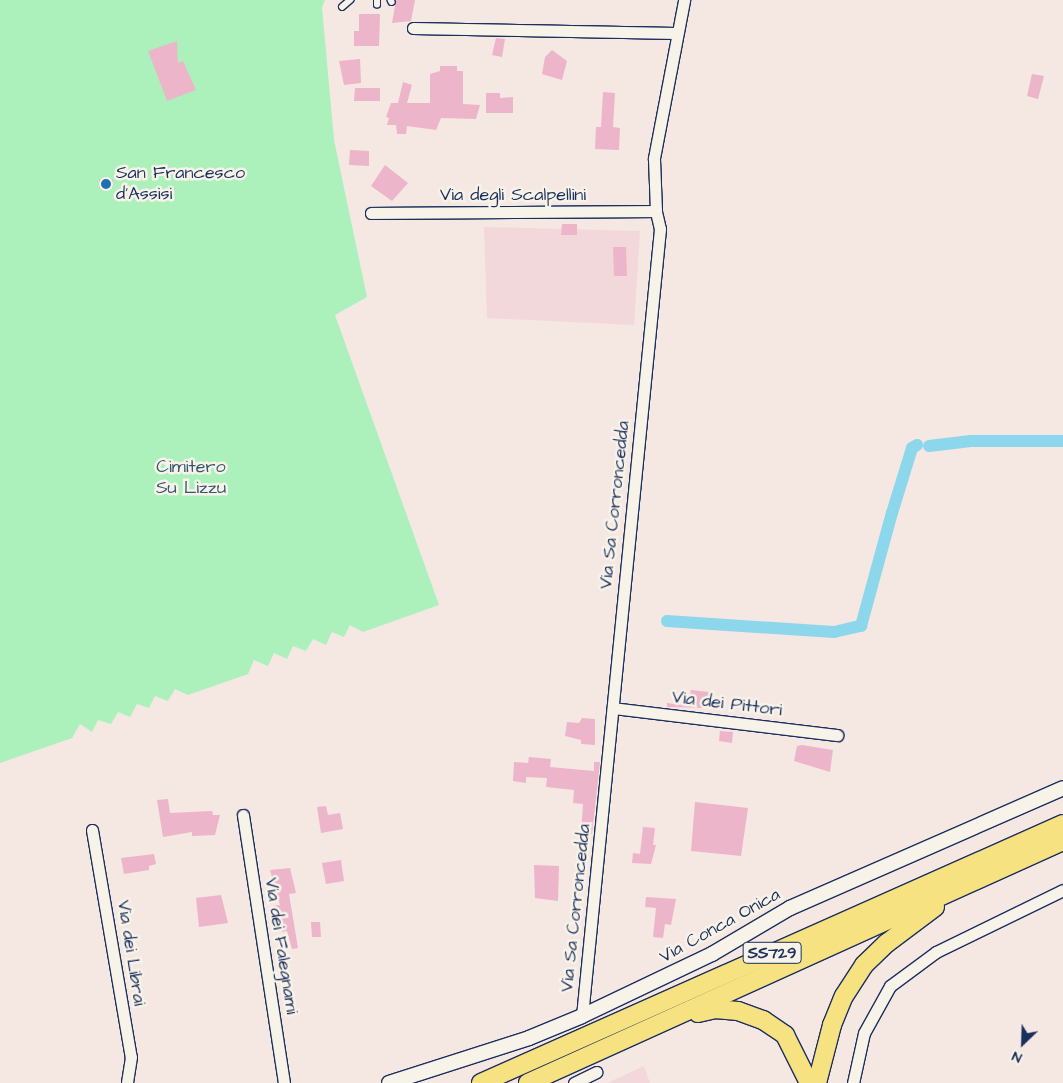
<!DOCTYPE html>
<style>
body{margin:0}
#map{position:relative;width:1063px;height:1083px;overflow:hidden;background:#f5e7e2;font-family:"Architects Daughter",sans-serif}
div>[style]{position:absolute}
[style*='--x']{left:calc(var(--x)*1px);top:calc(var(--y)*1px);width:calc(var(--w)*1px);rotate:calc(var(--a)*1deg)}
.built>*{inset:0;background:#f3d8db}
.green>*{inset:0;background:#acf1bc}
.canal>*{height:12px;margin:-6px;padding:0 6px;transform-origin:6px;border-radius:6px;background:#8cd7ec}
.building>*{inset:0;background:#edb5ca}
.roads{filter:drop-shadow(1px 0 #1b2f5e) drop-shadow(-1px 0 #1b2f5e) drop-shadow(0 1px #1b2f5e) drop-shadow(0 -1px #1b2f5e)}
.service>*{height:5.5px;margin:-2.75px;padding:0 2.75px;transform-origin:2.75px;border-radius:2.75px;background:#f7f3e8}
.minor>*{height:11px;margin:-5.5px;padding:0 5.5px;transform-origin:5.5px;border-radius:5.5px;background:#f7f3e8}
.tertiary>*{height:14px;margin:-7px;padding:0 7px;transform-origin:7px;border-radius:7px;background:#f7f3e8}
.trunk>*{height:18px;margin:-9px;padding:0 9px;transform-origin:9px;border-radius:9px;background:#f7e281}
.dots>*{width:14px;height:14px;translate:-50% -50%;box-sizing:border-box;border:2px solid #f7f3e8;border-radius:50%}
span{translate:-50% -50%;white-space:nowrap;text-align:center;line-height:1.15;-webkit-text-stroke:5px #f7f3e8;paint-order:stroke}
.shield-label span{padding:1px 4px;background:#f7f3e8;border:1px solid;border-radius:4px;-webkit-text-stroke-width:0}
.shield-label{font-size:16px;color:#1b2f5e;font-weight:700}
.poi-label{font-size:18px;color:#1b2f5e}
.left{translate:0 -50%;text-align:left}
.street-label{font-size:18px;color:#1b2f5e}
.park-label{font-size:18px;color:#385671}
.north{position:absolute;left:998px;top:1018px;width:50px;height:50px;-webkit-text-stroke:4px #f7f3e8;paint-order:stroke;rotate:204deg;font-size:14px;font-weight:700;line-height:20px;text-align:center;color:#1b2f5e}
.north::after{content:'';display:block;margin:auto;width:18px;height:22px;background:#1b2f5e;clip-path:polygon(50% 0,100% 100%,50% 72%,0 100%)}
</style>
<div id="map">
<div class="built">
<i style="clip-path:polygon(484px 227px,640px 231px,634px 325px,487px 318px)"></i>
<i style="clip-path:polygon(644px 1066px,650px 1083px,607px 1083px)"></i>
</div>
<div class="green">
<i style="clip-path:polygon(0 0,325px 0,322px 7px,334px 140px,367px 297px,335px 315px,439px 605px,363px 632px,350px 625px,344px 637px,332px 632px,326px 645px,313px 639px,306px 651px,293px 646px,287px 659px,274px 653px,268px 666px,254px 660px,248px 674px,188px 695px,175px 689px,168px 701px,155px 696px,149px 708px,137px 704px,130px 717px,118px 712px,111px 724px,98px 720px,92px 732px,80px 724px,72px 738px,0 763px)"></i>
</div>
<div class="canal">
<i style="--x:929;--y:446;--w:42;--a:-6.8"></i>
<i style="--x:971;--y:441;--w:92;--a:0"></i>
<i style="--x:667;--y:621;--w:167;--a:3.8"></i>
<i style="--x:834;--y:632;--w:28;--a:-13"></i>
<i style="--x:861;--y:626;--w:117;--a:-74.7"></i>
<i style="--x:892;--y:513;--w:68;--a:-72.9"></i>
<i style="--x:912;--y:448;--w:6;--a:-31"></i>
</div>
<div class="building">
<i style="clip-path:polygon(396px 0,415px 0,411px 21px,392px 23px)"></i>
<i style="clip-path:polygon(359px 14px,380px 14px,379px 46px,354px 46px,354px 31px,359px 31px)"></i>
<i style="clip-path:polygon(496px 38px,505px 39px,502px 57px,492px 55px)"></i>
<i style="clip-path:polygon(177px 41px,178px 63px,183px 61px,196px 90px,167px 101px,148px 51px)"></i>
<i style="clip-path:polygon(552px 50px,567px 61px,562px 80px,542px 74px,545px 57px)"></i>
<i style="clip-path:polygon(360px 59px,361px 83px,344px 85px,339px 61px)"></i>
<i style="clip-path:polygon(440px 66px,457px 66px,457px 71px,463px 71px,463px 104px,480px 105px,476px 119px,441px 118px,436px 130px,407px 126px,406px 134px,397px 134px,396px 125px,387px 125px,389px 118px,386px 117px,391px 103px,398px 103px,403px 82px,412px 85px,407px 103px,430px 103px,430px 74px,440px 71px)"></i>
<i style="clip-path:polygon(1032px 74px,1044px 76px,1038px 99px,1027px 96px)"></i>
<i style="clip-path:polygon(355px 88px,380px 88px,380px 101px,354px 101px)"></i>
<i style="clip-path:polygon(603px 92px,615px 93px,613px 127px,620px 128px,619px 150px,595px 149px,596px 127px,601px 127px)"></i>
<i style="clip-path:polygon(486px 93px,500px 93px,500px 98px,513px 97px,513px 113px,486px 113px)"></i>
<i style="clip-path:polygon(350px 150px,369px 151px,369px 166px,349px 165px)"></i>
<i style="clip-path:polygon(385px 165px,408px 183px,392px 201px,371px 186px)"></i>
<i style="clip-path:polygon(99px 179px,113px 179px,113px 188px,99px 188px)"></i>
<i style="clip-path:polygon(562px 224px,577px 224px,577px 235px,561px 235px)"></i>
<i style="clip-path:polygon(613px 247px,626px 247px,627px 276px,614px 276px)"></i>
<i style="clip-path:polygon(691px 690px,709px 692px,708px 708px,667px 707px,667px 703px,689px 706px)"></i>
<i style="clip-path:polygon(582px 718px,595px 719px,595px 745px,581px 744px,581px 740px,565px 736px,567px 722px,579px 723px)"></i>
<i style="clip-path:polygon(720px 731px,733px 732px,732px 743px,719px 741px)"></i>
<i style="clip-path:polygon(802px 745px,833px 750px,830px 772px,794px 761px,797px 746px)"></i>
<i style="clip-path:polygon(529px 757px,551px 759px,550px 767px,594px 771px,594px 762px,600px 762px,592px 834px,581px 833px,583px 804px,573px 803px,574px 790px,546px 787px,547px 778px,526px 777px,526px 783px,513px 781px,514px 762px,528px 763px)"></i>
<i style="clip-path:polygon(168px 799px,170px 813px,212px 811px,213px 815px,220px 815px,215px 835px,192px 836px,192px 832px,163px 837px,157px 800px)"></i>
<i style="clip-path:polygon(695px 802px,748px 808px,741px 856px,691px 851px)"></i>
<i style="clip-path:polygon(326px 806px,328px 815px,340px 813px,343px 829px,321px 833px,317px 807px)"></i>
<i style="clip-path:polygon(643px 827px,655px 828px,653px 845px,656px 845px,651px 864px,632px 863px,633px 853px,640px 854px)"></i>
<i style="clip-path:polygon(154px 854px,156px 864px,149px 866px,149px 870px,124px 874px,121px 858px)"></i>
<i style="clip-path:polygon(341px 860px,344px 881px,326px 884px,322px 863px)"></i>
<i style="clip-path:polygon(534px 865px,559px 866px,558px 901px,535px 898px)"></i>
<i style="clip-path:polygon(290px 868px,296px 893px,289px 894px,298px 948px,292px 949px,287px 931px,282px 932px,279px 916px,274px 917px,273px 906px,280px 905px,270px 870px)"></i>
<i style="clip-path:polygon(221px 895px,228px 923px,199px 927px,196px 898px)"></i>
<i style="clip-path:polygon(646px 897px,676px 899px,671px 925px,665px 924px,663px 938px,653px 937px,656px 908px,645px 907px)"></i>
<i style="clip-path:polygon(311px 922px,320px 922px,321px 937px,312px 937px)"></i>
</div>
<div class="roads">
<div class="service">
<i style="--x:391;--y:0;--w:2;--a:63"></i>
<i style="--x:377;--y:5;--w:5;--a:-90"></i>
<i style="--x:342;--y:7;--w:11;--a:-41"></i>
</div>
<div class="minor">
<i style="--x:413;--y:28;--w:263;--a:1.1"></i>
<i style="--x:371;--y:213;--w:285;--a:-0.4"></i>
<i style="--x:613;--y:708;--w:226;--a:6.9"></i>
<i style="--x:243;--y:815;--w:271;--a:81.3"></i>
<i style="--x:92;--y:830;--w:230;--a:80.3"></i>
<i style="--x:131;--y:1057;--w:26;--a:99"></i>
<i style="--x:582;--y:1016;--w:791;--a:-84.34"></i>
<i style="--x:660;--y:229;--w:18;--a:-103"></i>
<i style="--x:656;--y:211;--w:53;--a:-92.2"></i>
<i style="--x:654;--y:158;--w:161;--a:-79.2"></i>
<i style="--x:574;--y:1083;--w:25;--a:-26"></i>
<i style="--x:853;--y:1083;--w:51;--a:-77.6"></i>
<i style="--x:864;--y:1033;--w:54;--a:-61"></i>
<i style="--x:890;--y:986;--w:57;--a:-36.5"></i>
<i style="--x:936;--y:952;--w:141;--a:-26"></i>
</div>
<div class="tertiary">
<i style="--x:389;--y:1083;--w:147;--a:-17.8"></i>
<i style="--x:529;--y:1038;--w:57;--a:-22.5"></i>
<i style="--x:582;--y:1016;--w:144;--a:-25.5"></i>
<i style="--x:712;--y:954;--w:91;--a:-30.5"></i>
<i style="--x:790;--y:908;--w:298;--a:-23.7"></i>
</div>
<div class="trunk">
<i style="--x:698;--y:1013;--w:17;--a:-13"></i>
<i style="--x:715;--y:1009;--w:23;--a:5"></i>
<i style="--x:738;--y:1011;--w:27;--a:20"></i>
<i style="--x:763;--y:1020;--w:27;--a:34"></i>
<i style="--x:785;--y:1035;--w:54;--a:63.4"></i>
<i style="--x:481;--y:1083;--w:637;--a:-23.99"></i>
<i style="--x:528;--y:1083;--w:587;--a:-24.34"></i>
<i style="--x:817;--y:1083;--w:60;--a:-75.5"></i>
<i style="--x:832;--y:1025;--w:31;--a:-68"></i>
<i style="--x:844;--y:996;--w:37;--a:-57"></i>
<i style="--x:864;--y:965;--w:32;--a:-44"></i>
<i style="--x:887;--y:943;--w:60;--a:-36.9"></i>
</div>
</div>
<div class="dots">
<i style="left:106px;top:184px;background:#1f6fb2"></i>
</div>
<div class="shield-label">
<span style="left:772px;top:953px">SS729</span>
</div>
<div class="poi-label">
<span class="left" style="left:116px;top:184px">San Francesco<br>d'Assisi</span>
</div>
<div class="street-label">
<span style="left:513px;top:195px">Via degli Scalpellini</span>
<span style="left:615px;top:505px;rotate:-84deg">Via Sa Corroncedda</span>
<span style="left:727px;top:704px;rotate:7deg">Via dei Pittori</span>
<span style="left:576px;top:908px;rotate:-84deg">Via Sa Corroncedda</span>
<span style="left:720px;top:926px;rotate:-29deg">Via Conca Onica</span>
<span style="left:281px;top:946px;rotate:81deg">Via dei Falegnami</span>
<span style="left:131px;top:953px;rotate:81deg">Via dei Librai</span>
</div>
<div class="park-label">
<span style="left:191px;top:478px">Cimitero<br>Su Lizzu</span>
</div>
<div class="north">N</div>
</div>
